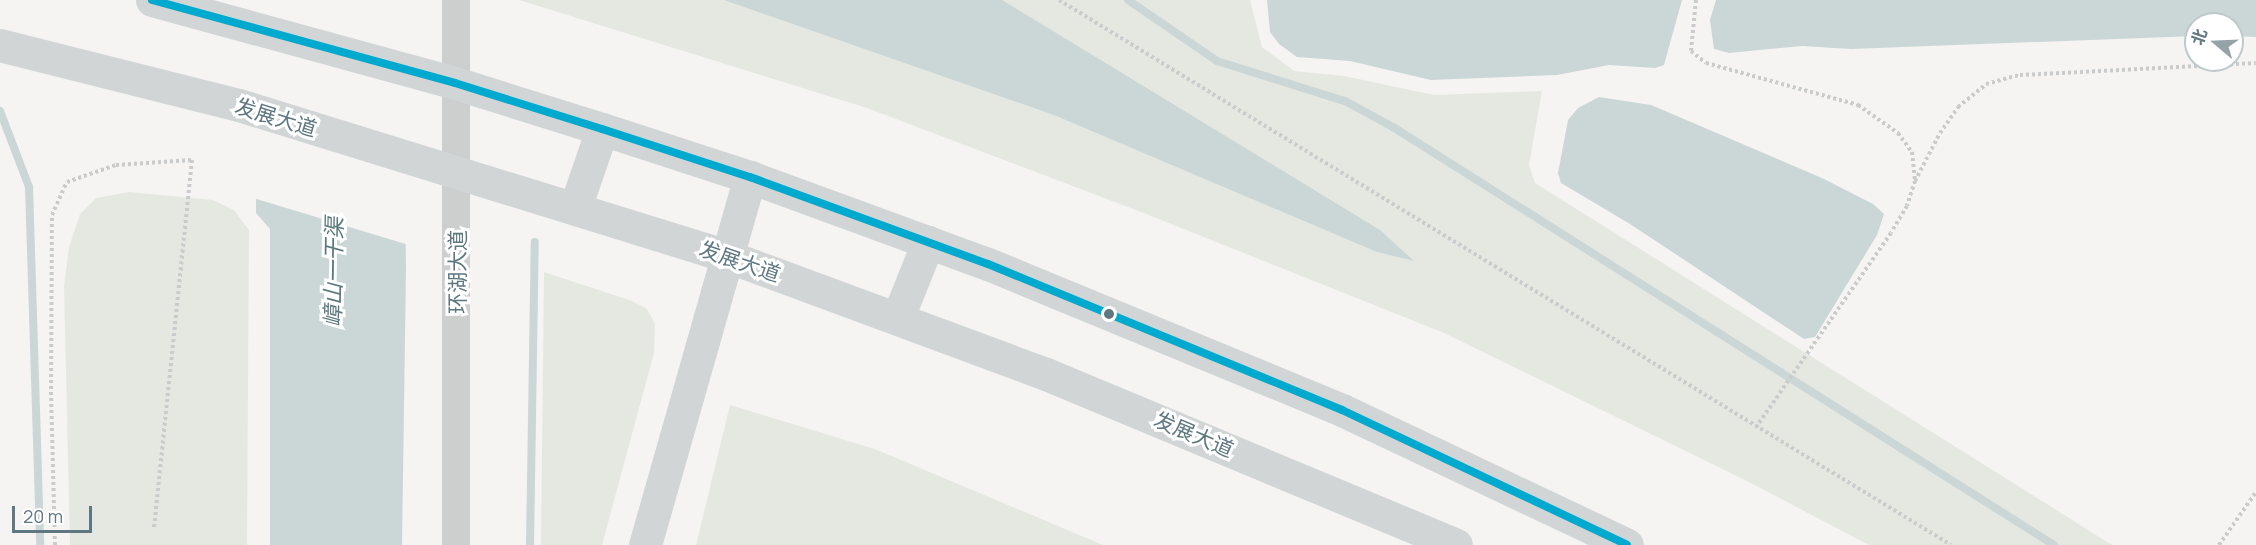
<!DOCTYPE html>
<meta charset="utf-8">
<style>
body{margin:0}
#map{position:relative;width:2256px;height:545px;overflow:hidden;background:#f5f4f3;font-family:Manrope,"Noto Sans SC",sans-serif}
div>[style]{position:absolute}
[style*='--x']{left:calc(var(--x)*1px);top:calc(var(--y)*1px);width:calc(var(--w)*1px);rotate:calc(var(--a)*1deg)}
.green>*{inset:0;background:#e5e8e1}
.water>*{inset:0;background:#cbd6d7}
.pier>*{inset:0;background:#f5f4f3}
.stream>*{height:8px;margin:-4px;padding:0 4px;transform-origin:4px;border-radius:4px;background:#cbd6d7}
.path>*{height:4px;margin-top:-2px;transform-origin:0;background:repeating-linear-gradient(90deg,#cacbcc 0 3px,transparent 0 6px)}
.street>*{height:28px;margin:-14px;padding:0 14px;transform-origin:14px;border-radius:14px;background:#cdcece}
.secondary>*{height:33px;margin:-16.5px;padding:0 16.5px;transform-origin:16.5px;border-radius:16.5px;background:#d1d5d6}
.primary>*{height:33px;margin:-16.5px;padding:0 16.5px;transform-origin:16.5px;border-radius:16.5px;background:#d1d5d6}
.bus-1>*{height:8px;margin:-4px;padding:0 4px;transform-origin:4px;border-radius:4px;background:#00a9ce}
.dots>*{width:16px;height:16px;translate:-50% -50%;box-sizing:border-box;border:3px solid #fff;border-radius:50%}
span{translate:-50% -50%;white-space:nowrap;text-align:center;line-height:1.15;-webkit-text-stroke:6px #fff;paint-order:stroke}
.street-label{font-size:21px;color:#5e7780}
.water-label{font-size:22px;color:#59787c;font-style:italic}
.north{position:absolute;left:2184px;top:12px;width:60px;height:60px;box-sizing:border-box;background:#fff;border:2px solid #bfc9cc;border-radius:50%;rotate:289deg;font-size:16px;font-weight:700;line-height:24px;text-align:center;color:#5e7780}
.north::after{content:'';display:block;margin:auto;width:21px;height:27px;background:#93a3a8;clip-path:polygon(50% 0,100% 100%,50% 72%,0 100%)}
.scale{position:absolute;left:12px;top:506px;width:80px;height:27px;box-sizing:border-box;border:3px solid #5e7780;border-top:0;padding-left:8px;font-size:18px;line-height:21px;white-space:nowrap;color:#5e7780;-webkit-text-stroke:4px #fff;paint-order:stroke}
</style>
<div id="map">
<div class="green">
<i style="clip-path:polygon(519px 0,1250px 0,1262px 47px,1294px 71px,1344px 76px,1434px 95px,1542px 91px,1529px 165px,1535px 183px,2112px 545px,1869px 545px,1745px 480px,1444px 333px,1141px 212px,867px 108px)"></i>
<i style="clip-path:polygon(129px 192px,213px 200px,234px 210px,249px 230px,247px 545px,70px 545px,64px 286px,69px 247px,80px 214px,96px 198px)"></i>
<i style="clip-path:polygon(544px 272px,632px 301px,647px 309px,655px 324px,654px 353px,602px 545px,541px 545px)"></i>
<i style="clip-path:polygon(730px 405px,875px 449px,1103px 545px,696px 545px)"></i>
</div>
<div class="water">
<i style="clip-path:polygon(255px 0,403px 0,406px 269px,402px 545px,270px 545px,270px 229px,256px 213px)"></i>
<i style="clip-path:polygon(724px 0,1002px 0,1380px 230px,1414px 261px,1377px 252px,1054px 115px)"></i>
<i style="clip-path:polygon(1267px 0,1682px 0,1664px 65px,1655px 68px,1609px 65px,1557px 75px,1431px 80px,1350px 61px,1297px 57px,1279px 44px,1270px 32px)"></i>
<i style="clip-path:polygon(1716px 0,2256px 0,2256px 37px,2232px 36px,2232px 24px,2196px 24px,2196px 36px,1851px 49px,1802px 46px,1729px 53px,1714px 49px,1710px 20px)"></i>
<i style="clip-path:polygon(1599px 97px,1651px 105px,1822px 178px,1873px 204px,1884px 214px,1877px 235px,1815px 337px,1804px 339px,1630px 224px,1561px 183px,1558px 173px,1568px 120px,1578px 108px)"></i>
</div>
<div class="pier">
<i style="clip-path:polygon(252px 0,406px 0,409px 245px,253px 198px)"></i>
</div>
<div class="stream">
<i style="--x:1128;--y:0;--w:108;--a:34.4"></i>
<i style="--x:1217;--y:61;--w:134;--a:17.4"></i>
<i style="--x:1345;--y:101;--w:55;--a:28.4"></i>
<i style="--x:1393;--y:127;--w:782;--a:32.31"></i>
<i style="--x:0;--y:111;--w:81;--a:69.1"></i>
<i style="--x:29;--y:187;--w:358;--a:88.2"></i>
<i style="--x:530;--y:545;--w:303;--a:-89.1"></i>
</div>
<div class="path">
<i style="--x:1059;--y:0;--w:1045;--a:31.42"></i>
<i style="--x:1696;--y:0;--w:51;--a:95.6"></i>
<i style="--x:1691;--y:51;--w:19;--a:39"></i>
<i style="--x:1706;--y:63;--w:158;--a:15.4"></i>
<i style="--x:1858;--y:105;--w:49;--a:35"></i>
<i style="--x:1898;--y:133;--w:24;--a:54"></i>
<i style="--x:1912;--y:152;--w:29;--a:84"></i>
<i style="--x:1915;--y:181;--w:26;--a:108"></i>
<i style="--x:1907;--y:206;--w:31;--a:121"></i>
<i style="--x:1891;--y:233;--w:235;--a:124.8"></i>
<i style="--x:1915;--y:181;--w:54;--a:-62.5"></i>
<i style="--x:1940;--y:133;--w:32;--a:-55"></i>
<i style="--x:1958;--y:107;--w:36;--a:-39"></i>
<i style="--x:1986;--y:84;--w:35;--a:-15"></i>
<i style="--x:2020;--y:75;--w:236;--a:-2.9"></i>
<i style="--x:55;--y:545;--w:150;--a:-91.5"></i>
<i style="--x:51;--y:395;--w:180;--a:-89.7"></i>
<i style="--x:52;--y:215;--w:36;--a:-66"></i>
<i style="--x:67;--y:182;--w:52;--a:-19.1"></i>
<i style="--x:116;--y:165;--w:76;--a:-3.8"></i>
<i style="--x:192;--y:160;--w:372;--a:95.9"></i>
<i style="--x:2219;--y:545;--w:65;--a:-55.1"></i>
</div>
<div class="street">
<i style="--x:456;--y:545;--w:545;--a:-90"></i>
</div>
<div class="secondary">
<i style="--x:645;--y:545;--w:383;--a:-74.1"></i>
</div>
<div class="primary">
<i style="--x:152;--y:0;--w:314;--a:15.3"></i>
<i style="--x:455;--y:83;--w:154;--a:17.4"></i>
<i style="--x:602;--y:129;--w:156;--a:18"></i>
<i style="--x:750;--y:177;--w:253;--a:20.1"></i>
<i style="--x:988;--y:264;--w:383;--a:22.4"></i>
<i style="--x:1342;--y:410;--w:315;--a:25.3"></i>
<i style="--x:0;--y:45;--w:246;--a:14.1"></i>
<i style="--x:239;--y:105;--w:511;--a:17.19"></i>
<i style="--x:727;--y:256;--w:340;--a:20.3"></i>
<i style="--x:1046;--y:374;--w:444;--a:22.6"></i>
<i style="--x:575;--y:208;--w:83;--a:-71.1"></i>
<i style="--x:898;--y:317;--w:81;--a:-68.2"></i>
</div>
<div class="bus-1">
<i style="--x:152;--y:0;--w:314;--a:15.3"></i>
<i style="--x:455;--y:83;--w:154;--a:17.4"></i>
<i style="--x:602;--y:129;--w:156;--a:18"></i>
<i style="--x:750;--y:177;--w:253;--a:20.1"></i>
<i style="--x:988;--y:264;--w:383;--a:22.4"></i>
<i style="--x:1342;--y:410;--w:315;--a:25.3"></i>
</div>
<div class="dots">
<i style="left:1109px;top:314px;background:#5e7780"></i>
</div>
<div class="street-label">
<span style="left:276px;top:117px;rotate:17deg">发展大道</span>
<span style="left:740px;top:261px;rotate:19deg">发展大道</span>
<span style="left:457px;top:272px;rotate:-90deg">环湖大道</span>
<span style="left:1194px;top:434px;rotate:23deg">发展大道</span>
</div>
<div class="water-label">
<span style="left:334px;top:272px;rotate:-89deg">嶂山一干渠</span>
</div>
<div class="north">北</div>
<div class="scale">20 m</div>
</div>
